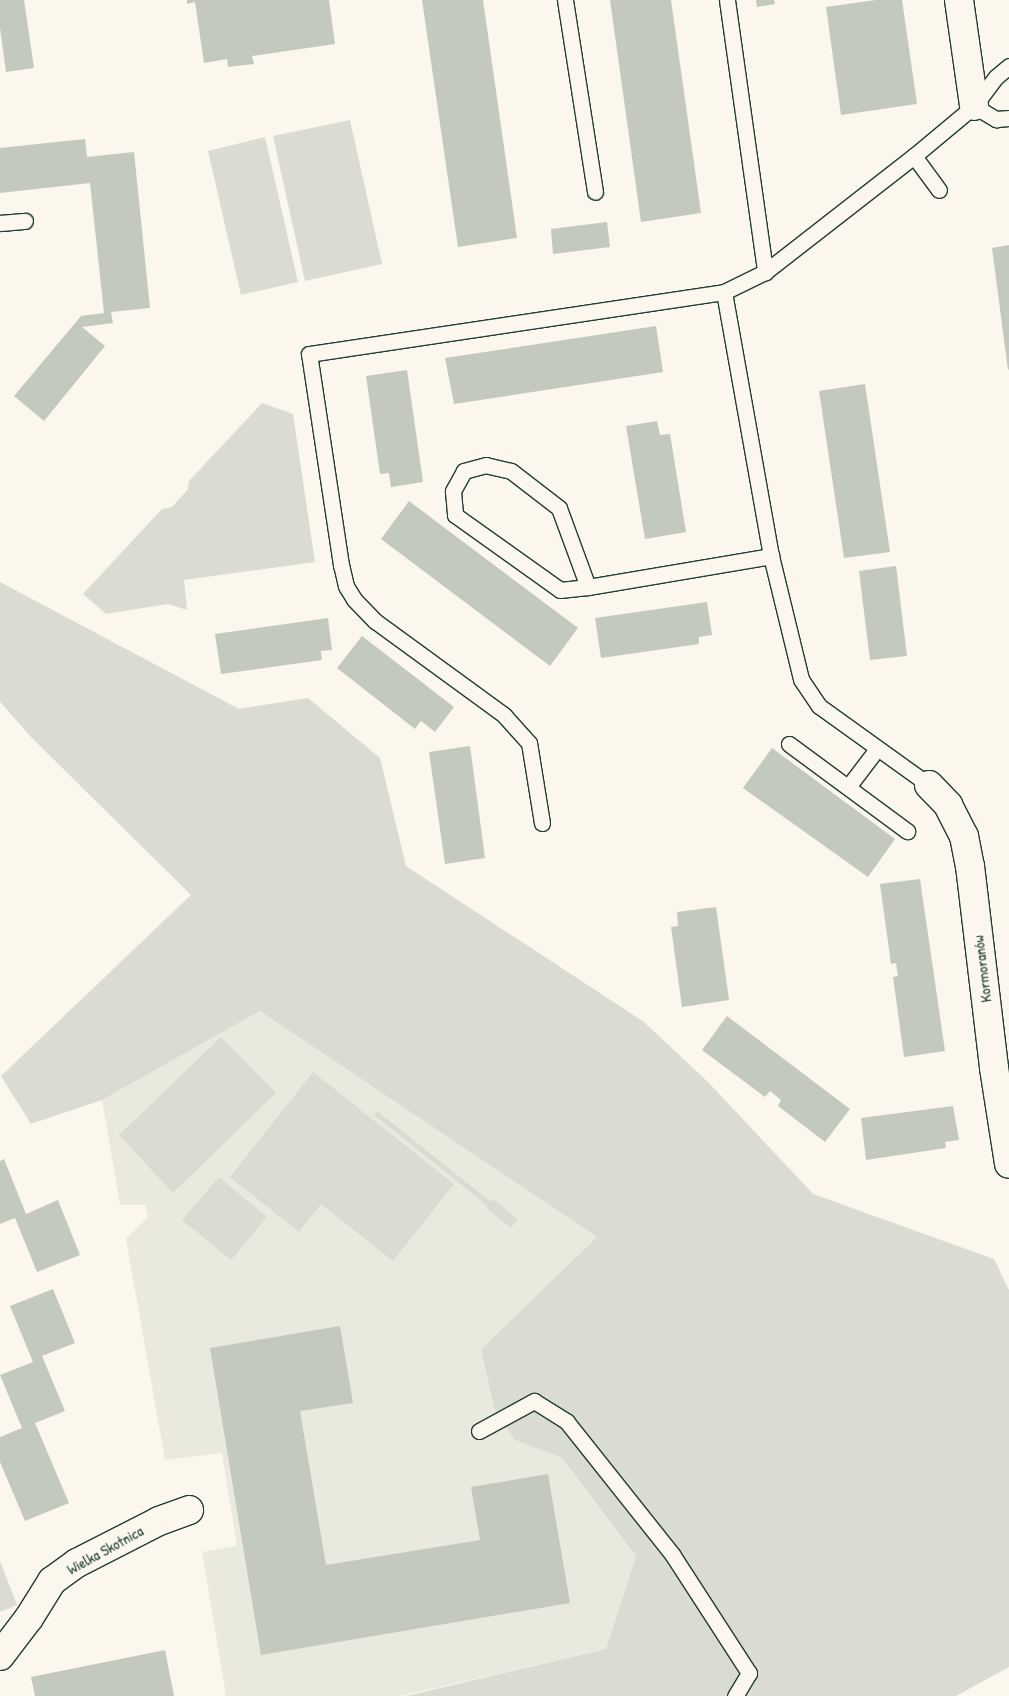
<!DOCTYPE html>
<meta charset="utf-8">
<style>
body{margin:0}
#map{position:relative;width:1009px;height:1696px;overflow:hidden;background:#fbf7ec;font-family:"Patrick Hand",sans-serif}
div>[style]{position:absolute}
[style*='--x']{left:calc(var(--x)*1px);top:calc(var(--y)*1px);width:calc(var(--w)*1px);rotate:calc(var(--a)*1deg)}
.built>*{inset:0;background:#eae9de}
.green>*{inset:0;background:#dbdcd1}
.building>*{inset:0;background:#c4c9be}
.roads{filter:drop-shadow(1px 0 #1f3d34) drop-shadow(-1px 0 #1f3d34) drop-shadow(0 1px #1f3d34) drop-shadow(0 -1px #1f3d34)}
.service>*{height:15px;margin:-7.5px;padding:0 7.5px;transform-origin:7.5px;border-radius:7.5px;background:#fbf7ec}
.minor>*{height:28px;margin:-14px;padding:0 14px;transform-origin:14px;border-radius:14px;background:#fbf7ec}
span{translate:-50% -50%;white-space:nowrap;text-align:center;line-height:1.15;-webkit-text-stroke:4px #fbf7ec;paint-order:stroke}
.street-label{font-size:15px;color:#1f3d34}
</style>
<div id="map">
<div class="built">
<i style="clip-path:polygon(260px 1011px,597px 1237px,481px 1349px,515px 1440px,562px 1458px,636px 1556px,606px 1649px,400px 1696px,226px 1696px,202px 1552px,237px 1546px,222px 1453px,165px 1460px,126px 1239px,148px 1217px,145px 1205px,120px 1205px,102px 1100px)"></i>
</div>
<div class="green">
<i style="clip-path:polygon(350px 120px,382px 264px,305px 281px,273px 136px)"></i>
<i style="clip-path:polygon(265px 137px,298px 282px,241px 295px,208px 151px)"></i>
<i style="clip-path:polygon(262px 403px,293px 414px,315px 562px,184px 580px,187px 610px,168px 604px,106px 614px,83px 594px,162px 509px,172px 507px,188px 489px,189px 481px)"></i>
<i style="clip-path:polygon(0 582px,239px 709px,308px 698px,380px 758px,406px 866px,644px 1022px,709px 1083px,813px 1194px,994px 1259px,1009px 1290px,1009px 1667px,956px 1696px,406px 1696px,606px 1649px,636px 1556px,562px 1458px,515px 1440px,495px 1411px,481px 1349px,597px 1237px,260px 1011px,102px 1100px,31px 1124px,1px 1076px,191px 895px,32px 738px,0 702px)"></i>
<i style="clip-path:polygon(221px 1037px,276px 1093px,173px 1193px,119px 1135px)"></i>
<i style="clip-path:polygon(313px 1072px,454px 1184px,393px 1261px,321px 1204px,299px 1232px,230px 1177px)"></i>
<i style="clip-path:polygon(377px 1111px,491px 1202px,493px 1199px,518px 1219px,511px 1228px,486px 1208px,488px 1206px,374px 1115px)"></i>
<i style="clip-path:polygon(219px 1177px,267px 1217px,231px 1260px,182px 1220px)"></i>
<i style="clip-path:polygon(0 1561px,17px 1605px,0 1612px)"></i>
</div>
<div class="building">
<i style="clip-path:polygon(0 0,24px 0,34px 68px,6px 72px,0 28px)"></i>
<i style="clip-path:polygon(187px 0,329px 0,335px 44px,252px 56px,254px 64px,228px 67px,227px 59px,204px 63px,195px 2px,187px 4px)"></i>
<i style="clip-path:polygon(422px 0,483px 0,517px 238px,458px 247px)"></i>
<i style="clip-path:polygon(610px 0,671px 0,701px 213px,641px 222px)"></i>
<i style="clip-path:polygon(756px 0,774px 0,775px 4px,757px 7px)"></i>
<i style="clip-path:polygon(876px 0,902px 0,917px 104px,841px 115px,826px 7px)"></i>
<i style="clip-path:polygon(85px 139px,87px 157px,134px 152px,150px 308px,111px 312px,113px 323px,82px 327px,105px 346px,44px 421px,14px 396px,81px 316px,104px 313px,90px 183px,0 193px,0 148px)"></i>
<i style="clip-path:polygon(607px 222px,610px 247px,553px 254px,551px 229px)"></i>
<i style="clip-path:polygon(1009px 245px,1009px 369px,1008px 370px,992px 248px)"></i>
<i style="clip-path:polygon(656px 326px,663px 372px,454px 404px,445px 358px)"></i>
<i style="clip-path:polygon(407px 370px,423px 482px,391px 487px,389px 473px,380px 474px,366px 376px)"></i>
<i style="clip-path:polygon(865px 384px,890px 552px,844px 558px,819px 391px)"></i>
<i style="clip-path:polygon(657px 421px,660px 435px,670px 434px,686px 532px,645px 539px,626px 426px)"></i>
<i style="clip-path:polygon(409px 501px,578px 628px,550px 666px,381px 539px)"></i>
<i style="clip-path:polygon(896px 566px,907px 656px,870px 660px,859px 571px)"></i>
<i style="clip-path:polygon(707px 602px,712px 635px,699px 637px,699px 644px,601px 658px,595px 618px)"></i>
<i style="clip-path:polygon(328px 618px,332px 650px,321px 651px,322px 660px,221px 674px,215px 634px)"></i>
<i style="clip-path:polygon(362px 636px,454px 707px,435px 732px,421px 721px,415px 729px,337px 668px)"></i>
<i style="clip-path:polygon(470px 746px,485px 858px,445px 864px,429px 752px)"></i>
<i style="clip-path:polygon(772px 748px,895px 839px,868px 877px,743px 788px)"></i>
<i style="clip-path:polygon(920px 879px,945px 1051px,904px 1057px,893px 977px,898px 976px,896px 963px,891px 964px,880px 884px)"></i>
<i style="clip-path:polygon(716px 907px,729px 1000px,682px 1007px,671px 927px,678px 926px,677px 912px)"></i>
<i style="clip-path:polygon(727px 1016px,850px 1109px,825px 1142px,778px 1106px,781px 1100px,770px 1091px,765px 1097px,702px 1050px)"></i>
<i style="clip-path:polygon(953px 1106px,959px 1140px,945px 1142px,946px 1148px,866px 1160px,861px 1118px)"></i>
<i style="clip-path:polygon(4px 1159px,26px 1214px,58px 1200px,80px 1255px,37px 1272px,15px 1218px,0 1224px,0 1161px)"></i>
<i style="clip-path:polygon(53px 1289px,75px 1343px,42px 1356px,65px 1411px,35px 1423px,69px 1503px,25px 1521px,0 1462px,0 1437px,22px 1428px,0 1375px,33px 1362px,10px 1306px)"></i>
<i style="clip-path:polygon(340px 1326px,353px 1403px,300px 1411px,326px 1565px,480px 1540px,471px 1487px,548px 1474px,570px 1603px,261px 1655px,210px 1348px)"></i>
<i style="clip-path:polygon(165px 1650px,174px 1696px,35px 1696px,31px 1677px)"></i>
</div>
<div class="roads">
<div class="service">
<i style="--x:565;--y:0;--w:194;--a:81.1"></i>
<i style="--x:727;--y:0;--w:275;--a:82"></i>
<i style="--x:974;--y:106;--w:26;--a:31"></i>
<i style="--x:996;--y:119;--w:13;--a:-4"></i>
<i style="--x:914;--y:156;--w:42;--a:53.7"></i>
<i style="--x:0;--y:223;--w:25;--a:-5"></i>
<i style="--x:588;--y:587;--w:84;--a:-110.2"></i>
<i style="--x:559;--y:508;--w:61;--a:-142.4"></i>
<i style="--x:511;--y:471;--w:26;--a:-167"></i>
<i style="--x:486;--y:465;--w:23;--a:165"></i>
<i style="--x:464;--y:471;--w:23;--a:119"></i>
<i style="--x:453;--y:491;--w:24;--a:85"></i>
<i style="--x:455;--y:515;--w:129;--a:35.5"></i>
<i style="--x:560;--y:590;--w:28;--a:-6"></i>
<i style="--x:588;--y:587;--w:186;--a:-9.6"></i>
<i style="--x:789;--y:744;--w:147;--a:36.4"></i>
<i style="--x:929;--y:785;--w:135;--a:-144.3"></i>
<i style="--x:819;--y:706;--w:32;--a:-124"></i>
<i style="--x:801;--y:679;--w:127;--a:-103.7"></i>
<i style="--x:771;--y:556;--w:268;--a:-100.1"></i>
<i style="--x:724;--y:292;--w:46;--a:-26"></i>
<i style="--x:765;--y:272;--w:189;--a:-37.9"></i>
<i style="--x:914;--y:156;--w:78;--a:-39.8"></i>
<i style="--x:974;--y:106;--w:36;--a:-53"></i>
<i style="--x:996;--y:77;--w:17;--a:-40"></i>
<i style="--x:848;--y:787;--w:48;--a:-52.7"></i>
<i style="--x:542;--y:823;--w:81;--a:-99.2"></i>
<i style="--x:529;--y:743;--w:38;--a:-132"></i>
<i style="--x:504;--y:715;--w:160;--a:-143.9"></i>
<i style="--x:375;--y:621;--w:30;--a:-134"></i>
<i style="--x:354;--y:599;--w:15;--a:-122"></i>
<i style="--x:346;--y:586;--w:22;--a:-103"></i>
<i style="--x:341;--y:565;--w:213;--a:-98.6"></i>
<i style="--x:309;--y:354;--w:420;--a:-8.5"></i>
<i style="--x:479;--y:1431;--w:63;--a:-28.6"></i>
<i style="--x:534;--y:1401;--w:39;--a:32"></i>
<i style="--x:567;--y:1422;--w:169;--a:51.5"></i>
<i style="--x:672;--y:1554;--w:142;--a:57.1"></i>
<i style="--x:749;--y:1673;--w:27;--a:121"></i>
</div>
<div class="minor">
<i style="--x:959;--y:0;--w:107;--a:81.9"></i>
<i style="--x:929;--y:785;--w:28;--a:46"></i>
<i style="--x:948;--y:805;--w:35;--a:63"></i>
<i style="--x:964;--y:836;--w:31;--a:79"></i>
<i style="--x:970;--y:866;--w:203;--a:83.2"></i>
<i style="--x:994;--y:1068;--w:97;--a:81.1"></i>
<i style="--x:0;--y:1656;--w:48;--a:-52.7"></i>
<i style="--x:29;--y:1618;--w:44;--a:-58.1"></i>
<i style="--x:52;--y:1581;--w:31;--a:-36"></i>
<i style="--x:77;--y:1563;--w:92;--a:-27.1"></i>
<i style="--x:159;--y:1521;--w:32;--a:-20"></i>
</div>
</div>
<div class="street-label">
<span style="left:982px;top:969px;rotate:-97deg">Kormoranów</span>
<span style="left:105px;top:1550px;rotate:-29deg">Wielka Skotnica</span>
</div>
</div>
